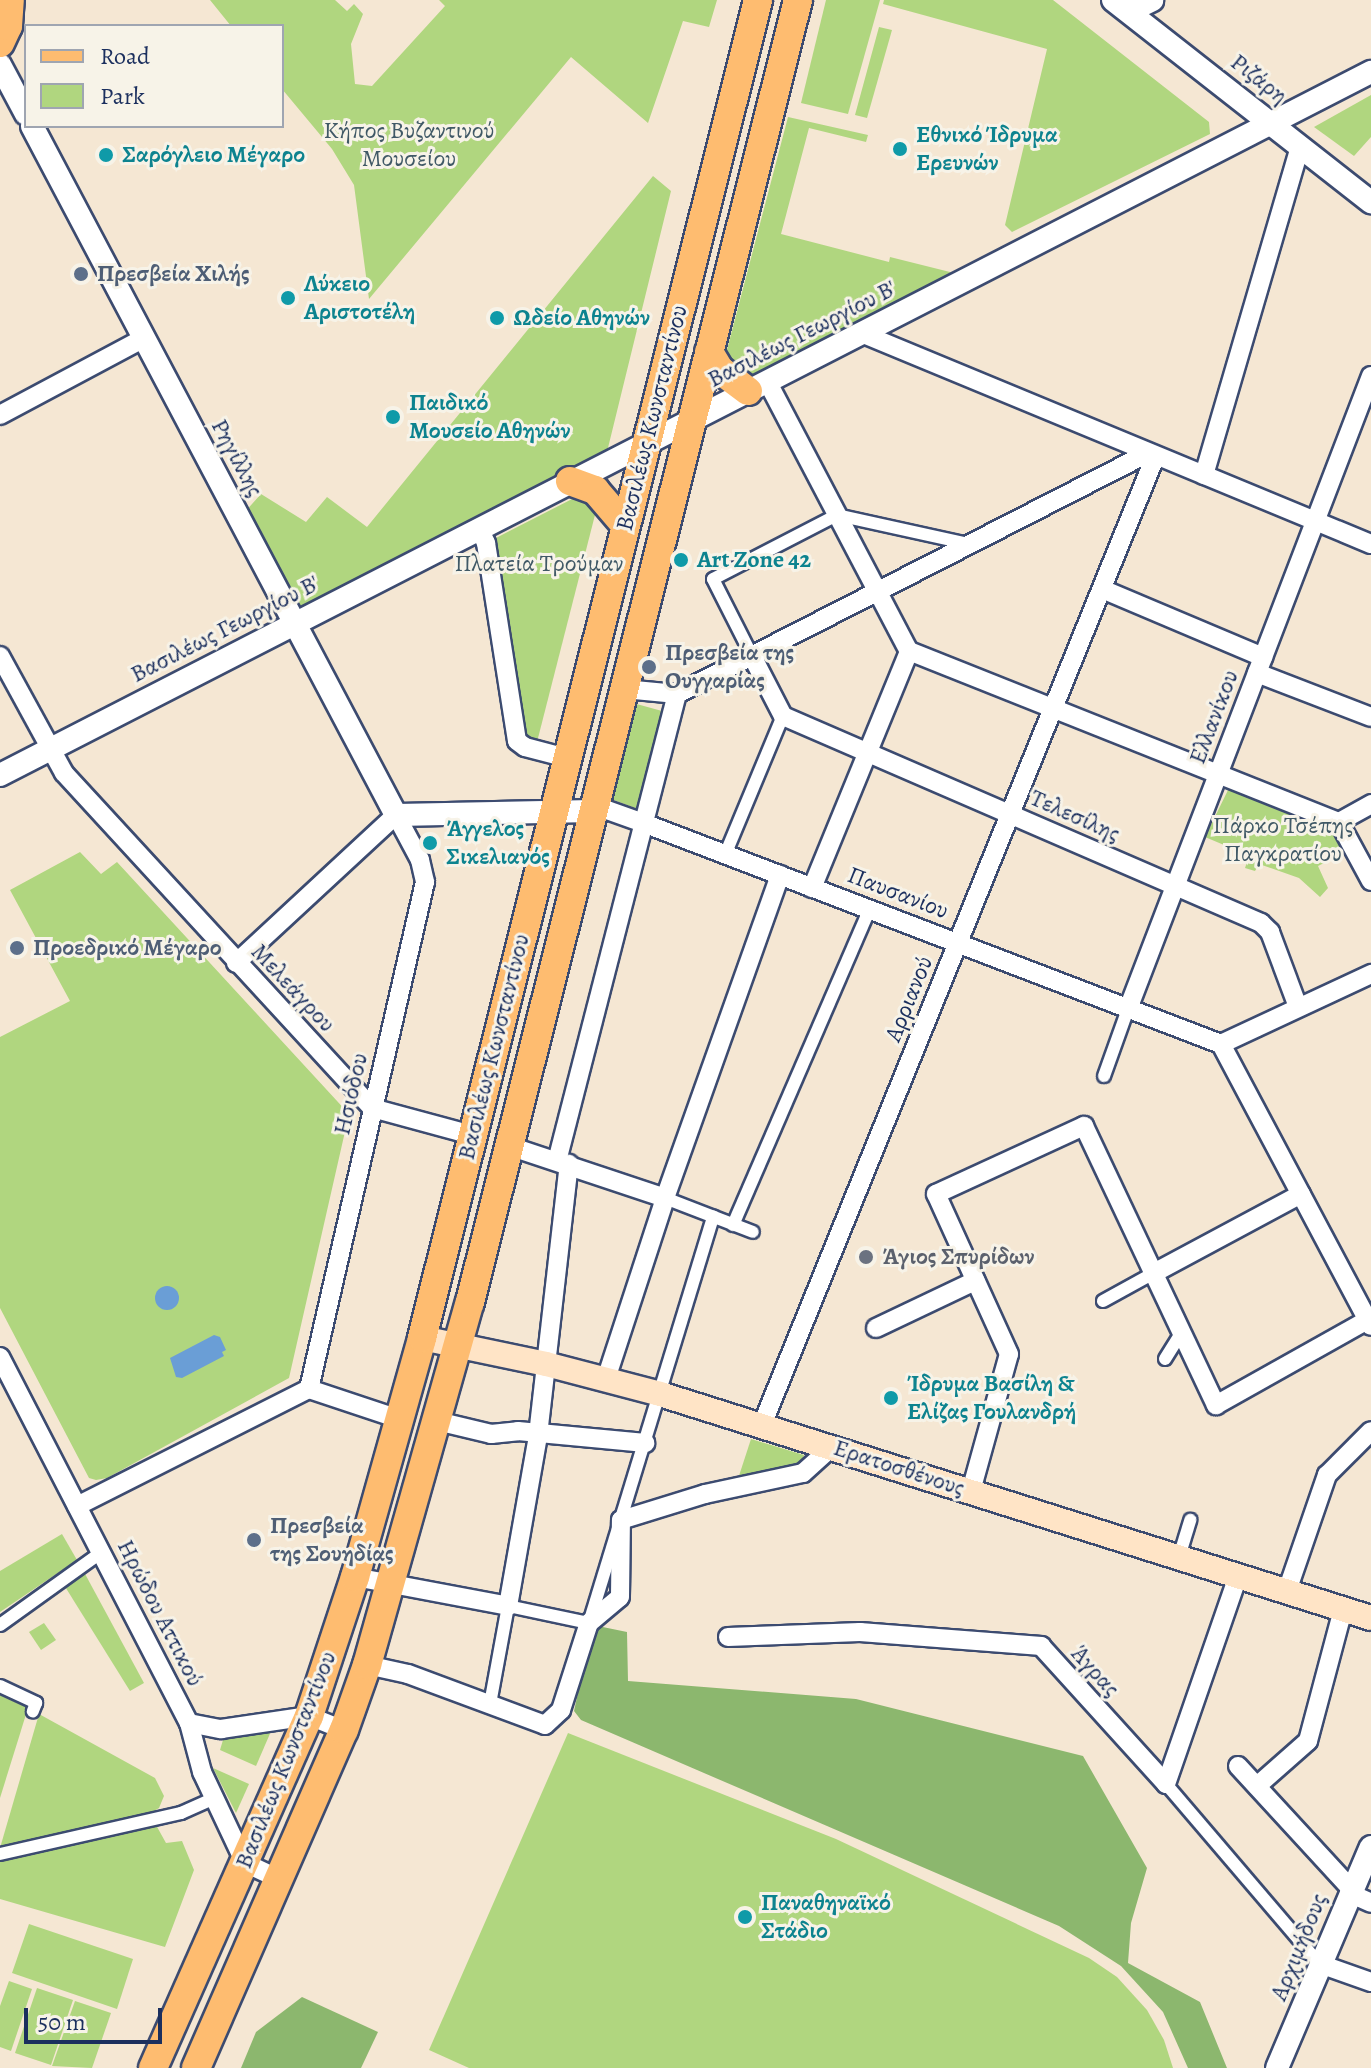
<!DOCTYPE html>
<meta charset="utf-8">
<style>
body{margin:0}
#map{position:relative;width:1371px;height:2068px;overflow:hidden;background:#f5e7d3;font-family:Alegreya,serif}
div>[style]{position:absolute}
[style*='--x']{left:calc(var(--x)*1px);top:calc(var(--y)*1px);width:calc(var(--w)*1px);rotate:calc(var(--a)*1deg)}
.green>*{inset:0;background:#b0d67f}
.forest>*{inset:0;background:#8cb76e}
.water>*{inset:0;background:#6a9ed6}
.round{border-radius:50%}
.roads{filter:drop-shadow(2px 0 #3c4b70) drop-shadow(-2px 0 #3c4b70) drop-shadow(0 2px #3c4b70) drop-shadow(0 -2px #3c4b70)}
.pedestrian>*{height:12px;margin:-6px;padding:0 6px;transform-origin:6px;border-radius:6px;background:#fff}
.minor>*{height:18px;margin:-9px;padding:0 9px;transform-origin:9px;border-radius:9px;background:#fff}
.tertiary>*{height:22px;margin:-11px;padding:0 11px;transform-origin:11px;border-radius:11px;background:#fff}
.secondary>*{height:24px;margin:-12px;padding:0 12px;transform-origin:12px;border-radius:12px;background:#ffe4c6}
.primary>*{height:28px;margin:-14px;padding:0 14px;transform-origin:14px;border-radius:14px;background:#febc70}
.dots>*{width:22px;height:22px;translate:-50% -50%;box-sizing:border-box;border:4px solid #f7f3e8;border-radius:50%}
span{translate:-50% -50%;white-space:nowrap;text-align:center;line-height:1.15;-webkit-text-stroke:6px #f7f3e8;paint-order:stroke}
.street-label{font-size:24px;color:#1b2f5e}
.park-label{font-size:24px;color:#405966}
.culture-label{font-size:24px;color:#0d838f;font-weight:700}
.left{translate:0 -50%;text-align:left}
.service-label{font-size:24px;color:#4e5e75;font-weight:700}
.worship-label{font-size:24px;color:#5b616d;font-weight:700}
.legend{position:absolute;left:24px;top:24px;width:260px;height:104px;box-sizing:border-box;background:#f7f3e8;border:2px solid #9fa5b1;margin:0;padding:10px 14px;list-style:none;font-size:24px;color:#1b2f5e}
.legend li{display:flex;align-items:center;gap:16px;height:40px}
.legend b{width:40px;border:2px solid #9fa5b1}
.scale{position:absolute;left:24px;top:2008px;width:138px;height:36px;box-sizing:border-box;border:4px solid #1b2f5e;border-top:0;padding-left:10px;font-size:24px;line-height:28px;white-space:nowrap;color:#1b2f5e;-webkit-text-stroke:6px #f7f3e8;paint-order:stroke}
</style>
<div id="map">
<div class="green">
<i style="clip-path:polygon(210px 0,335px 0,347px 11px,354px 4px,363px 14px,351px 44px,355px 84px,372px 86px,445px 6px,439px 0,717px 0,709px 27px,683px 21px,648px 123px,571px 57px,369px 299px,354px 185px,332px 149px,282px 89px,282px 26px,231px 26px)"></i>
<i style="clip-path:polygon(826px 0,880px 0,848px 114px,801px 103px)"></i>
<i style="clip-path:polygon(884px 0,1053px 0,1209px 122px,1210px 134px,1012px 232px,1005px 225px,1047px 49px,883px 4px)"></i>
<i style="clip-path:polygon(879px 27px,892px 30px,867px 118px,855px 115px)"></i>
<i style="clip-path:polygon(1371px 95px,1371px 137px,1354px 156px,1314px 127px)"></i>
<i style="clip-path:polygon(788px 117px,868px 135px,866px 142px,809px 128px,781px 234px,889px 262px,890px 257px,958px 274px,743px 379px,724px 361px)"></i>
<i style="clip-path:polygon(653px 176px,671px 191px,607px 452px,298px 615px,244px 513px,261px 494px,306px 522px,327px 497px,367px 527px)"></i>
<i style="clip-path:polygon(576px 497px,596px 511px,537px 742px,518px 738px,494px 539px)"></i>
<i style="clip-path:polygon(633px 703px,662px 711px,638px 809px,608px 798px)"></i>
<i style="clip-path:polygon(1230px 786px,1334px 827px,1346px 852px,1318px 866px,1328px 888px,1320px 897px,1299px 878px,1259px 864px,1255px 871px,1245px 868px,1247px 862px,1241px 859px,1243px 853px,1205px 837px)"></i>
<i style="clip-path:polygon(80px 852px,101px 874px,117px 862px,349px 1114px,289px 1378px,107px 1478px,96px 1480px,89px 1478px,0 1308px,0 1037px,70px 1001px,10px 890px)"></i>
<i style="clip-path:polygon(751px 1439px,804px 1455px,800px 1470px,736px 1485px)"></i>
<i style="clip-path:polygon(62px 1534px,77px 1560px,0 1612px,0 1571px)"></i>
<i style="clip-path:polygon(84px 1572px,144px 1683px,130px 1691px,64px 1585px)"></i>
<i style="clip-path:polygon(44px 1623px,56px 1640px,41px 1650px,29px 1632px)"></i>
<i style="clip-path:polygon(0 1695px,28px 1708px,0 1798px)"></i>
<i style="clip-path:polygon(39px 1714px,155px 1778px,164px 1796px,159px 1808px,149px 1814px,0 1848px)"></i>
<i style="clip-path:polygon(272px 1729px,256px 1766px,220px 1750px,223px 1740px)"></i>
<i style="clip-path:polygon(568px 1733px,836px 1839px,1089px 1958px,1117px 1977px,1147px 2010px,1164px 2040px,1173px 2068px,469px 2068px,429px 2050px)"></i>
<i style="clip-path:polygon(213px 1768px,249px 1784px,236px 1813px)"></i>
<i style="clip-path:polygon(156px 1825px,166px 1843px,182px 1841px,194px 1870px,165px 1947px,0 1899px,0 1860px)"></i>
<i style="clip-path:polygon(29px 1924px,133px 1959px,117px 2009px,12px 1973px)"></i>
<i style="clip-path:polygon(9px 1981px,32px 1989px,11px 2051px,0 2047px,0 2006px)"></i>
<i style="clip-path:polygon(37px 1988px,73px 2000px,51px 2065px,15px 2053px)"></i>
<i style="clip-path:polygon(75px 2001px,111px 2013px,92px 2068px,52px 2066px)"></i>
</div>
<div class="forest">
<i style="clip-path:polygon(593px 1625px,627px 1632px,628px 1681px,856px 1699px,1083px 1756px,1147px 1868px,1131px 1923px,1128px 1963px,1200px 2002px,1227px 2068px,1188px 2068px,1163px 2012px,1121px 1966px,1059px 1926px,581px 1720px,574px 1711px)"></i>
<i style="clip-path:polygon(302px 1997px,378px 2032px,361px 2068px,241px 2068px,256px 2032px)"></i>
</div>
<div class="water">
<i class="round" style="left:155px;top:1286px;width:24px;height:24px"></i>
<i style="clip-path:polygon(214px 1335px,220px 1337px,226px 1350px,222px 1352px,224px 1356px,182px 1378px,176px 1377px,170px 1358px)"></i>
</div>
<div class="roads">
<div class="pedestrian">
<i style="--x:752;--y:656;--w:86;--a:-116.9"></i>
<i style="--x:713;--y:579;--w:140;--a:-27.3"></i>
<i style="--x:837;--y:515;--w:135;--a:12.4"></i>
<i style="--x:725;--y:855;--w:151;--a:-67.4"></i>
<i style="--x:1104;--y:1076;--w:71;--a:-70.3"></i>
<i style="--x:665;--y:1198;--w:94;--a:21.1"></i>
<i style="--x:733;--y:1225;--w:343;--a:-66.6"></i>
<i style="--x:1103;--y:1301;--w:56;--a:-28.9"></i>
<i style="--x:1165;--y:1359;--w:28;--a:-58"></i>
<i style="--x:1179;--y:1557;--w:39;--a:-73"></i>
<i style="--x:0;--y:1625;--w:125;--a:-35.6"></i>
<i style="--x:0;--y:1686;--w:40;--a:25"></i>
<i style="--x:36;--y:1703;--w:9;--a:111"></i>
<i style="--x:490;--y:1704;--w:100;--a:-79.6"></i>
<i style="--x:508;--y:1606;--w:83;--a:11.9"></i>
<i style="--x:589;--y:1623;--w:425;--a:-73"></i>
<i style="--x:1166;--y:1784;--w:237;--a:49.5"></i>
<i style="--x:0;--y:1854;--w:186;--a:-12.8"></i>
<i style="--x:181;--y:1813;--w:35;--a:-24"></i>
</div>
<div class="minor">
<i style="--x:861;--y:333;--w:552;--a:22.48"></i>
<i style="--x:767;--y:381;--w:305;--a:62.3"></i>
<i style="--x:0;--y:415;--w:163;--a:-28.1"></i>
<i style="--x:1204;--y:475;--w:342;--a:-73.7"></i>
<i style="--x:479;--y:528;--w:17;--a:65"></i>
<i style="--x:486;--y:543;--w:200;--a:81.1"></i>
<i style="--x:517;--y:741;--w:10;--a:37"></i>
<i style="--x:525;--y:747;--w:43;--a:14.7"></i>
<i style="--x:1102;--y:589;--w:175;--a:22.9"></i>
<i style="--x:909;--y:651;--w:463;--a:21.7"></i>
<i style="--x:0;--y:656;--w:133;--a:61.3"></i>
<i style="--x:64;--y:773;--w:455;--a:47.4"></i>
<i style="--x:372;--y:1108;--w:104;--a:15.1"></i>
<i style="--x:752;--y:656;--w:68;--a:62.7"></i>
<i style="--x:783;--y:716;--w:521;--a:23.42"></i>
<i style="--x:1261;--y:923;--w:13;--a:45"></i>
<i style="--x:1270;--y:932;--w:80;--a:69.5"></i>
<i style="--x:1257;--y:673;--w:122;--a:21.1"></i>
<i style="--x:624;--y:689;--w:53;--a:5.4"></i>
<i style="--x:677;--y:694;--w:527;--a:-27.1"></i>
<i style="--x:593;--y:811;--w:14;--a:-4"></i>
<i style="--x:607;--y:810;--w:41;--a:19.7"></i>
<i style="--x:646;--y:824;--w:616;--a:20.94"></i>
<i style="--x:1339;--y:822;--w:67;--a:61.5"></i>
<i style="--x:1339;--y:822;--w:37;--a:-29"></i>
<i style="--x:812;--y:888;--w:256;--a:-67.7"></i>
<i style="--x:236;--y:963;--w:218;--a:-42.8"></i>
<i style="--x:396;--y:815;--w:51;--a:61.9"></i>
<i style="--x:420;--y:860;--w:23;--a:77"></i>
<i style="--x:425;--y:882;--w:520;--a:102.89"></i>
<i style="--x:1128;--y:1009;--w:678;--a:-69"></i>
<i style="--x:1221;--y:1044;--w:319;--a:62"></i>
<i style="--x:1221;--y:1044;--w:166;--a:-25"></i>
<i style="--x:509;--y:1146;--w:164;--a:18.4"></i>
<i style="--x:557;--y:1161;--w:482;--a:-75.6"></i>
<i style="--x:1152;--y:1274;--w:169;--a:-28.2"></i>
<i style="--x:876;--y:1328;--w:110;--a:-25.4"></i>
<i style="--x:0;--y:1357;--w:412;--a:62.7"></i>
<i style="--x:189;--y:1723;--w:51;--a:75.1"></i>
<i style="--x:202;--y:1772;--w:101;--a:64.7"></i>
<i style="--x:245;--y:1863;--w:38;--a:25"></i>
<i style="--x:606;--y:1379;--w:190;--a:-71.9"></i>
<i style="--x:665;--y:1198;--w:343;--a:-70.4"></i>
<i style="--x:437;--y:1421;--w:56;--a:13.5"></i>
<i style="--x:491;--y:1434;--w:27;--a:-6"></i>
<i style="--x:518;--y:1431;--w:128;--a:5.4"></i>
<i style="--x:762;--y:1425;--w:1045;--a:-67.9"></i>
<i style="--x:971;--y:1491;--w:142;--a:-74.5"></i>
<i style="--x:1009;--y:1354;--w:176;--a:-114.5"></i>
<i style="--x:936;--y:1194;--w:163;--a:-24.7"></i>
<i style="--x:1084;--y:1126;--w:309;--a:64.7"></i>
<i style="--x:1216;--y:1405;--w:178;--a:-29.3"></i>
<i style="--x:77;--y:1506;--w:260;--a:-26.8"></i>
<i style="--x:309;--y:1389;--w:95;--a:18.4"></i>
<i style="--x:355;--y:1577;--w:156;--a:10.7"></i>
<i style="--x:508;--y:1606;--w:174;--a:-80"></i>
<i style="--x:538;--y:1435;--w:273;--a:-83.5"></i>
<i style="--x:1287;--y:1591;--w:123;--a:-71"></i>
<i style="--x:1327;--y:1475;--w:62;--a:-45"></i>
<i style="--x:728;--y:1637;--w:132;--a:-2.2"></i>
<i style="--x:860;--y:1632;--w:182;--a:4.4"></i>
<i style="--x:1041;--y:1646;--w:186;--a:47.8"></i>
<i style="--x:1166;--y:1784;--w:220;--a:-70.9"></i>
<i style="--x:367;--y:1665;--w:42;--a:12.4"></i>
<i style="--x:408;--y:1674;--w:146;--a:20.4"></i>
<i style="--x:545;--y:1725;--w:22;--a:-43"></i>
<i style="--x:561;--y:1710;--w:91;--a:-72.2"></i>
<i style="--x:589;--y:1623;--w:40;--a:-40"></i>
<i style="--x:620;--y:1597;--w:77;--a:-89.3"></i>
<i style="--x:621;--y:1520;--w:88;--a:-17.2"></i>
<i style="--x:705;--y:1494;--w:100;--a:-12.1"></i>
<i style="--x:803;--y:1473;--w:39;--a:-42"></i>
<i style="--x:189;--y:1723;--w:33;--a:11"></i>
<i style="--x:221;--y:1729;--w:89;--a:-8.4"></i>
<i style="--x:309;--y:1716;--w:38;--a:22"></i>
<i style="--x:1238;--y:1766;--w:167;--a:47.4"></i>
<i style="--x:1257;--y:1786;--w:68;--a:-41.4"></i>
<i style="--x:1308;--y:1741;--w:137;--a:-75.1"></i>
<i style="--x:1349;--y:1893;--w:24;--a:24"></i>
<i style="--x:1320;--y:1964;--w:54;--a:19.4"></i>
</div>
<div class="tertiary">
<i style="--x:1113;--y:0;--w:328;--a:38.1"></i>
<i style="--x:1130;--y:11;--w:25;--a:-26"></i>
<i style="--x:0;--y:65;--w:55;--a:62"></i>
<i style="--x:32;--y:126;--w:779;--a:62.15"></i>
<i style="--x:396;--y:815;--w:197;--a:-1.2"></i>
<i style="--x:0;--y:775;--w:1541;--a:-27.15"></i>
<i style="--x:1277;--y:2068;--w:240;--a:-67"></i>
</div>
<div class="secondary">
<i style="--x:422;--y:1338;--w:127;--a:11.8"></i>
<i style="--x:546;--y:1364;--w:118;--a:14.7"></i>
<i style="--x:660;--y:1394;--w:745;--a:17.49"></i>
</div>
<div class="primary">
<i style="--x:0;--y:43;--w:19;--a:-65"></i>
<i style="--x:8;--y:26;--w:26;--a:-86"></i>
<i style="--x:709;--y:352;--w:21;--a:59"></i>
<i style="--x:720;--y:370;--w:35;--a:37"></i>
<i style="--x:570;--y:481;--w:27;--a:20"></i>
<i style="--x:595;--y:490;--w:46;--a:49.4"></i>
<i style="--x:153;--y:2068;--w:385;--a:-66.1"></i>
<i style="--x:309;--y:1716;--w:146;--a:-71.7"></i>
<i style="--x:355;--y:1577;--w:248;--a:-74.3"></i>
<i style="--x:422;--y:1338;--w:1380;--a:-75.9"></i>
<i style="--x:196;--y:2068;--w:369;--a:-66.4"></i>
<i style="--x:344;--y:1730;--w:69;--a:-70.5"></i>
<i style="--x:367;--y:1665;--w:377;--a:-74.2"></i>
<i style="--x:470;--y:1302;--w:1343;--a:-75.86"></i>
</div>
</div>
<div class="dots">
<i style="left:900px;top:149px;background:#0f9aa8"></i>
<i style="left:106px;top:155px;background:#0f9aa8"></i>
<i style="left:81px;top:274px;background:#5c6f8a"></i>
<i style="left:288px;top:298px;background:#0f9aa8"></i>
<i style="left:497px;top:318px;background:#0f9aa8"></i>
<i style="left:393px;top:417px;background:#0f9aa8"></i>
<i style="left:681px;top:560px;background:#0f9aa8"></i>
<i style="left:649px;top:667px;background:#5c6f8a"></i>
<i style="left:430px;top:843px;background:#0f9aa8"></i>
<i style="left:17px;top:948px;background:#5c6f8a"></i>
<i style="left:866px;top:1257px;background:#6b7280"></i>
<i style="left:891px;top:1398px;background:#0f9aa8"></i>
<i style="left:254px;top:1540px;background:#5c6f8a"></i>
<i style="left:745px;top:1917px;background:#0f9aa8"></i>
</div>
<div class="street-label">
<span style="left:1259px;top:79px;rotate:38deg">Ριζάρη</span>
<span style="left:802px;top:334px;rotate:-27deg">Βασιλέως Γεωργίου Β'</span>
<span style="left:652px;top:418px;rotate:-76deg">Βασιλέως Κωνσταντίνου</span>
<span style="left:237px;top:458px;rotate:62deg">Ρηγίλλης</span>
<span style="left:225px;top:629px;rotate:-27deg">Βασιλέως Γεωργίου Β'</span>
<span style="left:1214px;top:717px;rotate:-69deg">Ελλανίκου</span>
<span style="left:1075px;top:816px;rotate:24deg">Τελεσίλης</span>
<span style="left:898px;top:893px;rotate:21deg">Παυσανίου</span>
<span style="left:293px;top:988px;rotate:47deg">Μελεάγρου</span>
<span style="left:909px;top:999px;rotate:-68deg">Αρριανού</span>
<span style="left:494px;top:1047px;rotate:-76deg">Βασιλέως Κωνσταντίνου</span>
<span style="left:351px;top:1094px;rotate:-77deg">Ησιόδου</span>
<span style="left:899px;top:1468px;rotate:18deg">Ερατοσθένους</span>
<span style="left:160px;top:1613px;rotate:63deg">Ηρώδου Αττικού</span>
<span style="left:1095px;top:1671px;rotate:48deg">Άγρας</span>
<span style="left:286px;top:1760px;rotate:-68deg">Βασιλέως Κωνσταντίνου</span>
<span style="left:1299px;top:1947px;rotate:-68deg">Αρχιμήδους</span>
</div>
<div class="park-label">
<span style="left:409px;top:145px">Κήπος Βυζαντινού<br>Μουσείου</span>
<span style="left:539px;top:564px">Πλατεία Τρούμαν</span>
<span style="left:1283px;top:840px">Πάρκο Τσέπης<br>Παγκρατίου</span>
</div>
<div class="culture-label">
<span class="left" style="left:916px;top:149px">Εθνικό Ίδρυμα<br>Ερευνών</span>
<span class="left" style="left:122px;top:155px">Σαρόγλειο Μέγαρο</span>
<span class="left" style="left:304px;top:298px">Λύκειο<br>Αριστοτέλη</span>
<span class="left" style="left:513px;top:318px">Ωδείο Αθηνών</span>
<span class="left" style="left:409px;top:417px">Παιδικό<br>Μουσείο Αθηνών</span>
<span class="left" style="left:697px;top:560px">Art Zone 42</span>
<span class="left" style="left:446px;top:843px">Άγγελος<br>Σικελιανός</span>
<span class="left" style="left:907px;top:1398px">Ίδρυμα Βασίλη &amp;<br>Ελίζας Γουλανδρή</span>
<span class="left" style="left:761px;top:1917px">Παναθηναϊκό<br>Στάδιο</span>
</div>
<div class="service-label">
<span class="left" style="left:97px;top:274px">Πρεσβεία Χιλής</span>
<span class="left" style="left:665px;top:667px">Πρεσβεία της<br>Ουγγαρίας</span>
<span class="left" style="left:33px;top:948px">Προεδρικό Μέγαρο</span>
<span class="left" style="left:270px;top:1540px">Πρεσβεία<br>της Σουηδίας</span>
</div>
<div class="worship-label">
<span class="left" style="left:882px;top:1257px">Άγιος Σπυρίδων</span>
</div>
<ul class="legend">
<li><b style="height:10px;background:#febc70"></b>Road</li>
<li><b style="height:22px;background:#b0d67f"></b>Park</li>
</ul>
<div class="scale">50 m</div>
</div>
